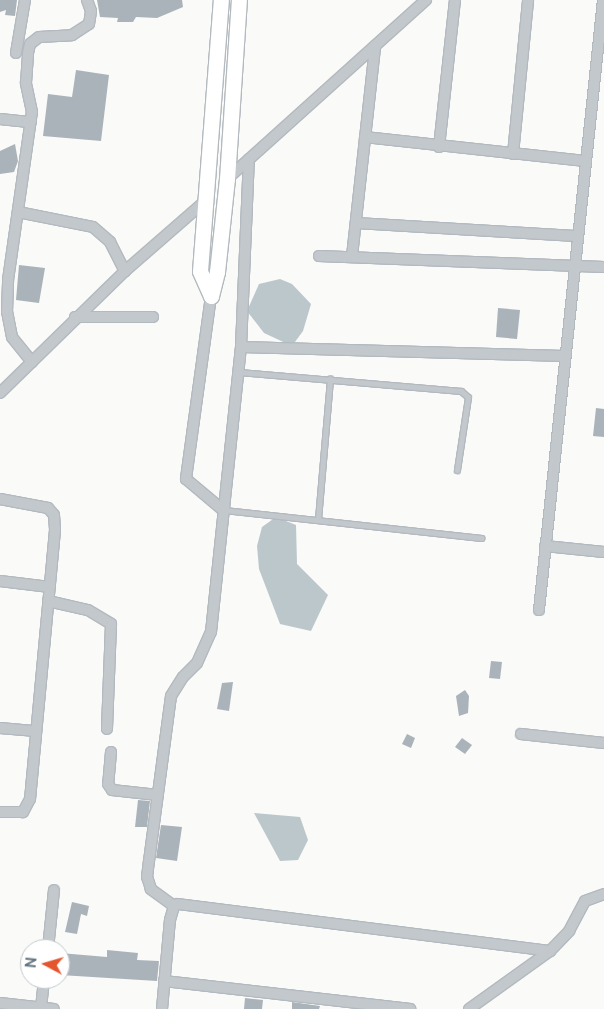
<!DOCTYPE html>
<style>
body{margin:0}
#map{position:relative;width:604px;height:1009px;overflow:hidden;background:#fafaf8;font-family:"Public Sans",sans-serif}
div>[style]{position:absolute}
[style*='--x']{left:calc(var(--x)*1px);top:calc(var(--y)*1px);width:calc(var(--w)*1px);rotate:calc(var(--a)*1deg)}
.water>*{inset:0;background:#bbc7cb}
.building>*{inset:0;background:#aab3b9}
.roads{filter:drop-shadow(1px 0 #b3babf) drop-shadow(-1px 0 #b3babf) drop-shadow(0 1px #b3babf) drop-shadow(0 -1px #b3babf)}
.lane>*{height:5px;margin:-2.5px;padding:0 2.5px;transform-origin:2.5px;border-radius:2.5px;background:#c3c8cc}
.street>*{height:10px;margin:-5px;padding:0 5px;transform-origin:5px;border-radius:5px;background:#c3c8cc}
.secondary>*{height:15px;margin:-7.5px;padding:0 7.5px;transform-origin:7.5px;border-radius:7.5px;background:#fff}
span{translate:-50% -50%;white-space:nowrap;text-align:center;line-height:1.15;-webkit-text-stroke:5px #fff;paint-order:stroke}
.north{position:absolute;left:20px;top:939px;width:50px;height:50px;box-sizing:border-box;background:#fff;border:1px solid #c1c8cd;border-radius:50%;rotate:276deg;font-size:14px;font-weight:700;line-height:20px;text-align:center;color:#657683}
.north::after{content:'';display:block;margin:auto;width:18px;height:22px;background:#e4572e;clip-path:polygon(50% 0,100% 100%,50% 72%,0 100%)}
</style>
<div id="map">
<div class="water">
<i style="clip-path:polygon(280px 279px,292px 284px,311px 304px,303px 331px,292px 346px,264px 333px,247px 311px,259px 284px)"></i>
<i style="clip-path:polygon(276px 517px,296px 525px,297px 564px,328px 595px,311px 631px,280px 624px,259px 569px,257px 546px,262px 527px)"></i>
<i style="clip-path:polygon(254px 813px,300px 817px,308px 840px,298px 860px,280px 861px)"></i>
</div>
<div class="building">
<i style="clip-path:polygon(0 0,17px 0,15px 16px,5px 15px,6px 10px,0 12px)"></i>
<i style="clip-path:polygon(97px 0,182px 0,183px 7px,157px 18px,136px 17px,133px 22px,117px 22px,118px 18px,100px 17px)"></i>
<i style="clip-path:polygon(76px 70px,109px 75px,101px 141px,43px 136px,48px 94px,72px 97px)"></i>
<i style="clip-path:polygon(15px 144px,18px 161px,14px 172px,0 174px,0 151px)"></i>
<i style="clip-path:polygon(19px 265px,45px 268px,39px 303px,16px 300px)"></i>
<i style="clip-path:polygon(498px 308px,520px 310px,517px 339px,496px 337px)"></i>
<i style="clip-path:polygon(596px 408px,604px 409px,604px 437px,593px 436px)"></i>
<i style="clip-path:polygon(491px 661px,502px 662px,500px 679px,489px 678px)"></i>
<i style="clip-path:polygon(233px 682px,229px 711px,217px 709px,222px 683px)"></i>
<i style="clip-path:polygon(465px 690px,469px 696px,468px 713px,459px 716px,456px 696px)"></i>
<i style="clip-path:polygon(407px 734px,415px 738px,411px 748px,402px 744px)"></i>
<i style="clip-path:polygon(462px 738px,472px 745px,465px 754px,455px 747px)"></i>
<i style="clip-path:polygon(138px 800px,150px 801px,147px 827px,135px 827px)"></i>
<i style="clip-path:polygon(161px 825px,182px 827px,177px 861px,156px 858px)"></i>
<i style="clip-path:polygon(72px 902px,89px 906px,87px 916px,81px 914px,77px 934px,65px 932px)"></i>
<i style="clip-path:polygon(107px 950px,138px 953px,137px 960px,159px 961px,157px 981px,60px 975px,60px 953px,107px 957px)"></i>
<i style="clip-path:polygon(245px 998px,263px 1000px,262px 1009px,244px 1009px)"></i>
<i style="clip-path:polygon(292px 1002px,320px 1006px,319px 1009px,292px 1009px)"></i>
</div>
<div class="roads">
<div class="lane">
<i style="--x:239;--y:372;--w:223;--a:4.9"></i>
<i style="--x:461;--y:391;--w:9;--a:41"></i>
<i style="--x:468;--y:397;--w:74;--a:98.6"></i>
<i style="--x:224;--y:510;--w:259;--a:6.2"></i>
<i style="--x:318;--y:519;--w:141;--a:-85.1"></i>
</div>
<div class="street">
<i style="--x:16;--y:53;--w:54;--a:-80.4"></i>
<i style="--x:0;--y:119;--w:31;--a:6"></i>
<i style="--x:365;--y:137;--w:221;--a:6.2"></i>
<i style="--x:439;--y:147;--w:148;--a:-83.8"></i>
<i style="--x:513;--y:154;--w:155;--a:-84.4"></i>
<i style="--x:227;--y:179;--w:268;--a:-42"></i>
<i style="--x:18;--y:212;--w:76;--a:11.3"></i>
<i style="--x:93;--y:227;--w:23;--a:41"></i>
<i style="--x:110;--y:242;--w:33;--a:63"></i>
<i style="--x:356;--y:223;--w:220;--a:3.4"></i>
<i style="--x:319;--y:256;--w:285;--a:2.2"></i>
<i style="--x:352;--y:256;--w:211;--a:-83.7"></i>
<i style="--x:211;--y:296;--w:185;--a:97.8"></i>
<i style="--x:186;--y:479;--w:48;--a:40"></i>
<i style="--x:75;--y:317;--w:78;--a:0"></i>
<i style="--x:241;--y:347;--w:324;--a:1.6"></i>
<i style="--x:32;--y:362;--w:32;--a:-129"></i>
<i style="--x:12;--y:337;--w:25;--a:-101"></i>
<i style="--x:7;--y:312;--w:32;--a:-88"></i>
<i style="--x:8;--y:280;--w:170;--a:-81.9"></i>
<i style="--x:32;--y:112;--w:30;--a:-102"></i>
<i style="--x:26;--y:83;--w:30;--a:-86"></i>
<i style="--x:28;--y:53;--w:9;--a:-77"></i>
<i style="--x:30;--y:44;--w:11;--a:-38"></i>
<i style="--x:39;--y:37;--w:33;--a:-3"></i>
<i style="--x:72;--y:35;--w:20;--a:-33"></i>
<i style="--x:89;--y:24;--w:13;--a:-81"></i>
<i style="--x:91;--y:11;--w:12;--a:-110"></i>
<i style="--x:0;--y:393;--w:175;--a:-44.3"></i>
<i style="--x:125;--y:271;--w:105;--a:-41.1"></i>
<i style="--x:0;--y:499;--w:49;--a:10.6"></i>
<i style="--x:48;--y:508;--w:9;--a:49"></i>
<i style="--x:54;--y:515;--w:15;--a:86"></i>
<i style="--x:55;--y:530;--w:270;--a:95.3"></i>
<i style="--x:30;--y:799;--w:15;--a:118"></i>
<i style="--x:23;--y:812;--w:23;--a:180"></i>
<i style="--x:545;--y:546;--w:59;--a:5.8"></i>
<i style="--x:0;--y:581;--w:50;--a:6.8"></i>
<i style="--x:48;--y:601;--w:41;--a:12.7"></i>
<i style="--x:88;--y:610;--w:27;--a:31"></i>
<i style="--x:111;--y:624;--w:105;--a:92.2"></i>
<i style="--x:539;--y:610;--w:613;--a:-84.01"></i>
<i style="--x:0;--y:728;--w:36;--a:5"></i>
<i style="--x:521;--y:734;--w:83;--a:6.2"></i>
<i style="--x:111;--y:752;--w:32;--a:95"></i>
<i style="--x:108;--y:784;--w:7;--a:56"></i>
<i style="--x:112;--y:790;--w:46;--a:6.2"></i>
<i style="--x:174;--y:906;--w:29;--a:-144"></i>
<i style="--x:151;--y:889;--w:13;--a:-108"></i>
<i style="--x:147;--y:877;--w:16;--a:-83"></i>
<i style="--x:149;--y:861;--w:166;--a:-82.4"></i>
<i style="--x:171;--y:696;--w:22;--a:-58"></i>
<i style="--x:183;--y:677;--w:20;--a:-45"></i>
<i style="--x:197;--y:663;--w:34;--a:-66"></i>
<i style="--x:211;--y:632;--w:287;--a:-84"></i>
<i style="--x:241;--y:347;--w:188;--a:-87.6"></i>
<i style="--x:48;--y:949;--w:59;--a:-84.2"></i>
<i style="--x:164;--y:981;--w:248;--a:6.5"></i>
<i style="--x:0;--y:1003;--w:54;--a:6.3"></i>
<i style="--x:41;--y:1008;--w:29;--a:-84"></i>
<i style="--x:162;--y:1009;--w:89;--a:-84.9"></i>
<i style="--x:170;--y:920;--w:15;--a:-74"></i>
<i style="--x:174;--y:906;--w:4;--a:-27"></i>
<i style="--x:178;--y:904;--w:375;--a:7.2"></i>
<i style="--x:469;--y:1009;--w:100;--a:-35.6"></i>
<i style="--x:550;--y:951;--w:28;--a:-46"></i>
<i style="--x:569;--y:931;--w:34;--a:-62"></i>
<i style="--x:585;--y:901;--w:20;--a:-20"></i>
</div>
<div class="secondary">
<i style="--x:211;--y:296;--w:27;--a:-114"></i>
<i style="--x:200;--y:271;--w:272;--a:-85.6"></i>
<i style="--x:211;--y:296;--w:25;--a:-76"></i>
<i style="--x:217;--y:272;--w:94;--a:-83.9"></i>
<i style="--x:227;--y:179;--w:179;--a:-86.2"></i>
</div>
</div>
<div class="north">N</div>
</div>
